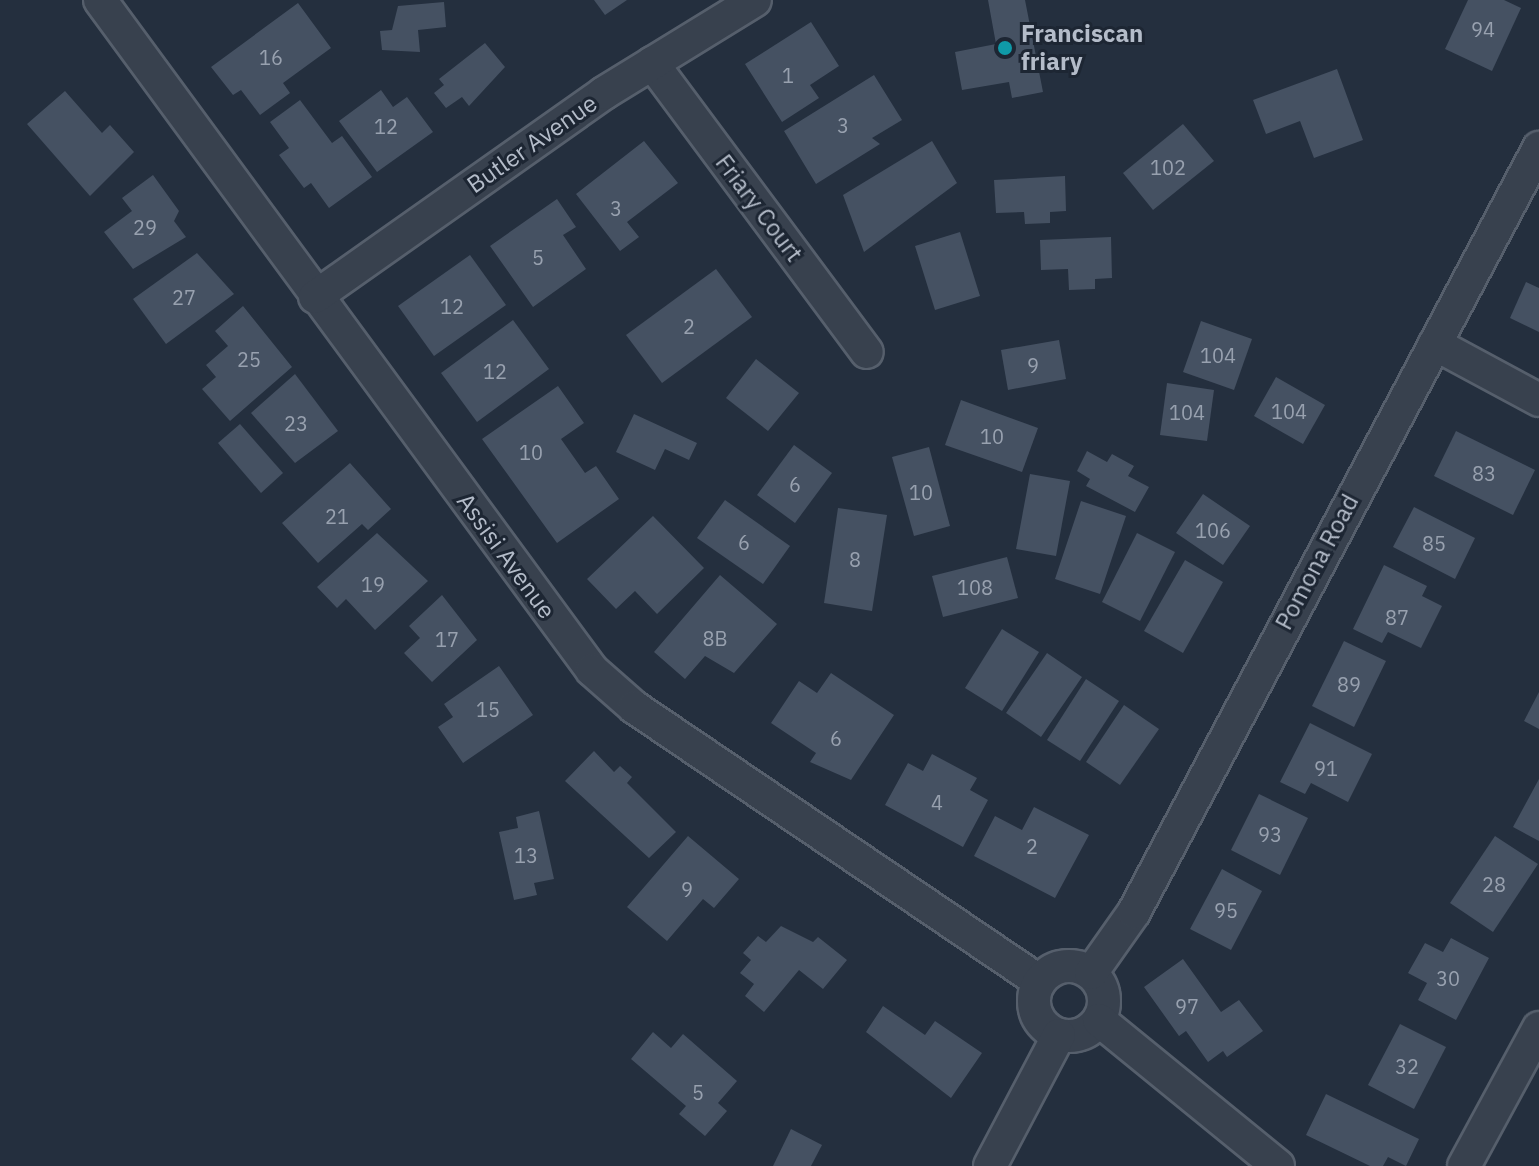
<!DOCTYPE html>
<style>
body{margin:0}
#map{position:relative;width:1539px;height:1166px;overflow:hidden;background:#242f3e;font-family:"IBM Plex Sans",sans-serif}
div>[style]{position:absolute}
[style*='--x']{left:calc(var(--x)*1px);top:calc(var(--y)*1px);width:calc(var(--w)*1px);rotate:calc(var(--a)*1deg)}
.building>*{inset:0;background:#455162}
.roads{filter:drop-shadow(2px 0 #565f6c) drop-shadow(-2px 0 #565f6c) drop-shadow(0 2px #565f6c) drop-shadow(0 -2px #565f6c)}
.street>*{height:32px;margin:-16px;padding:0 16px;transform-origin:16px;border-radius:16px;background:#38414e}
.street>.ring{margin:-16px;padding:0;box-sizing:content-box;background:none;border:32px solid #38414e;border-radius:50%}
.dots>*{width:22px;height:22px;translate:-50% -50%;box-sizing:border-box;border:4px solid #1d2633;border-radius:50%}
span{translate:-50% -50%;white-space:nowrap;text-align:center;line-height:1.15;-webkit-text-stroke:6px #1d2633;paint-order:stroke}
.number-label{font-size:20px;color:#98a1af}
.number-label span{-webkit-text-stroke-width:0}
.poi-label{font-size:24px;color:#b4bcc9;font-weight:700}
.left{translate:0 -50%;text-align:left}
.street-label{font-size:24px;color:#b4bcc9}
</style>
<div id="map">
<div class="building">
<i style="clip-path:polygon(594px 0,627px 0,605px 15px)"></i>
<i style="clip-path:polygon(988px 0,1025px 0,1043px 92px,1012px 98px,1009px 82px,962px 90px,955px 52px,996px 44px)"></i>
<i style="clip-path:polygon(1468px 0,1504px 0,1521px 8px,1492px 71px,1445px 49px)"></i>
<i style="clip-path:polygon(444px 2px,446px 27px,418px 30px,420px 52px,382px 50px,380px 31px,392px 30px,398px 6px)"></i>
<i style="clip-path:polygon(298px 3px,331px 48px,283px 83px,290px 93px,260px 115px,241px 90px,233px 95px,211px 67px)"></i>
<i style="clip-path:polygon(811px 22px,839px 66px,810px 85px,819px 98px,782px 122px,745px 64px)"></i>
<i style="clip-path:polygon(485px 43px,505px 67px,469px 106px,462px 97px,446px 108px,434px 93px,444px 85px,439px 79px)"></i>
<i style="clip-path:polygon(1337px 69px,1363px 140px,1314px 158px,1300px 121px,1266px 134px,1253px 100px)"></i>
<i style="clip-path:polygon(874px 75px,902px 120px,872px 138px,880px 144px,816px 184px,784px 131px)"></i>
<i style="clip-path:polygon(381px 90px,393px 107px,407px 97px,433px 132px,377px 172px,339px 121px)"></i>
<i style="clip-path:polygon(65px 91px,102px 133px,110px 125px,134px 152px,90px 196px,27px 124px)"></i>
<i style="clip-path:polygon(300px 100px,332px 143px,342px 136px,372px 177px,329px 208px,311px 183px,304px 188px,279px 155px,289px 148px,270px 122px)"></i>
<i style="clip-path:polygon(1183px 124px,1214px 161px,1153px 210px,1123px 173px)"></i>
<i style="clip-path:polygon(644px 141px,678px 183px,627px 222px,639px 237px,620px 251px,576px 194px)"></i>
<i style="clip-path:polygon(932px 141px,957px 183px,864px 252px,843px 195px)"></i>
<i style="clip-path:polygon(153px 175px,179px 211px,174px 221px,186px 237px,133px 269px,104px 232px,132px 211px,122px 198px)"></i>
<i style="clip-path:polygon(1065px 176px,1066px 211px,1050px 212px,1050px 223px,1025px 224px,1024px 212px,996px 213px,994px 180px)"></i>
<i style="clip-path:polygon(557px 199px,576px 227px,563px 235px,586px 269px,533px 307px,490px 246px)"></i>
<i style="clip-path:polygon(960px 232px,980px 296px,935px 310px,915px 246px)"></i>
<i style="clip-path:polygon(1111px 237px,1112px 278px,1095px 279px,1095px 289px,1069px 290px,1068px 269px,1041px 270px,1040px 240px)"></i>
<i style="clip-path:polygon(197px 253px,234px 294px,166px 344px,133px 299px)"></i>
<i style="clip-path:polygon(470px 255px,506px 305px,434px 356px,398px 306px)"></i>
<i style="clip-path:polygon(716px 269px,752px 317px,662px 383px,626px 335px)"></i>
<i style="clip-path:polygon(1526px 282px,1539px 288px,1539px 332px,1510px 318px)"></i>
<i style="clip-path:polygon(243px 306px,292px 367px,230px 421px,202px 389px,216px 377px,206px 365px,228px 346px,215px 331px)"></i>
<i style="clip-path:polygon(513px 320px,549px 369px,477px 422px,441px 373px)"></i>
<i style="clip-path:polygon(1201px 321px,1252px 339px,1234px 390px,1183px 372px)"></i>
<i style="clip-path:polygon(1059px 340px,1066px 379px,1008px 390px,1001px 350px)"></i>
<i style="clip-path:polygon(756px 359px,799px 393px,768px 431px,726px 398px)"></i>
<i style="clip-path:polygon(295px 374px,338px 431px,295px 463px,251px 413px)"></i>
<i style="clip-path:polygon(1276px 377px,1325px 405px,1303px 444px,1254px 416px)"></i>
<i style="clip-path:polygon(1167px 383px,1214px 390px,1207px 441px,1160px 435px)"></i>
<i style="clip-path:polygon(558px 386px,584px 423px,561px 439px,585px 473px,596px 466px,619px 499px,557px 543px,482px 439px)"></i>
<i style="clip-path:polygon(961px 400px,1038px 428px,1022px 472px,945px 445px)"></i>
<i style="clip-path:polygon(634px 414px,697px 443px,689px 460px,665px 449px,655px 470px,616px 452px)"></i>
<i style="clip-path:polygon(240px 424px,283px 473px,261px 493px,218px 443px)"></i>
<i style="clip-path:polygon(1456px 431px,1535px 470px,1513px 515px,1434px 476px)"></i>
<i style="clip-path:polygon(794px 445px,832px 473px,795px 523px,757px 495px)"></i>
<i style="clip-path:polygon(929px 447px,950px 526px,914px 536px,892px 457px)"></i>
<i style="clip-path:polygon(1087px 451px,1107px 462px,1112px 454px,1134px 466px,1128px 476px,1149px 487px,1135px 512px,1086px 486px,1090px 479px,1077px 471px)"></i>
<i style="clip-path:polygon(350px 463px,391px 509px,368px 530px,362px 524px,318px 563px,282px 523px)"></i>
<i style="clip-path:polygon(1030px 474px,1070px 481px,1056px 556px,1016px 549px)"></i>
<i style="clip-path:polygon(1203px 494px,1250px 526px,1223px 565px,1176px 533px)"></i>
<i style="clip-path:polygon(725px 500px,790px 546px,763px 584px,697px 538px)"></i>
<i style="clip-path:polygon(1081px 501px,1126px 516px,1100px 594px,1055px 579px)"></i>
<i style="clip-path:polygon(1414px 507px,1475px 538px,1455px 579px,1393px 547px)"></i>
<i style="clip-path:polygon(838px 508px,887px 515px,872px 611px,824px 603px)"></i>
<i style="clip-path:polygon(653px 516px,704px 568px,657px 614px,635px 591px,616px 609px,587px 579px)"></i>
<i style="clip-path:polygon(377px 533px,428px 581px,375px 630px,346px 599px,337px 608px,317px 587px)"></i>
<i style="clip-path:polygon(1137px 533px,1175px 552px,1140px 621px,1102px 602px)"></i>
<i style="clip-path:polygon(1007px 557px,1018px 598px,943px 617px,932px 576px)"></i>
<i style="clip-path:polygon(1185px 560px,1223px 582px,1183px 653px,1144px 631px)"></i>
<i style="clip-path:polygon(1384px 565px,1427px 586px,1422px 596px,1442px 606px,1421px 648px,1388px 632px,1382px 643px,1353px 629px)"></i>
<i style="clip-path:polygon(720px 575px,777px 624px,734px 673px,705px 656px,685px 679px,654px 652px)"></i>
<i style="clip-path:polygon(442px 595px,477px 640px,432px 682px,404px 653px,420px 638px,409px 626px)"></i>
<i style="clip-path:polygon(1002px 629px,1039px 652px,1002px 711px,965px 688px)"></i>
<i style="clip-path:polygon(1344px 641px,1386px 661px,1354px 727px,1312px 706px)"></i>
<i style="clip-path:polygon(1047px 653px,1082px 677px,1041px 737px,1006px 713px)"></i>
<i style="clip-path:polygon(499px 666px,533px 715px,463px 763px,438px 727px,453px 717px,444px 704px)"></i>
<i style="clip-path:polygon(831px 673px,894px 715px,851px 780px,810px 762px,816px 753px,771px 723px,799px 681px,817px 693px)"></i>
<i style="clip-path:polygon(1086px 679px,1119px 701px,1080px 761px,1047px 740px)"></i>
<i style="clip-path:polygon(1539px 692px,1539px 729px,1524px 721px)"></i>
<i style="clip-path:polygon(1124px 705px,1159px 729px,1120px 785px,1086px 762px)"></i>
<i style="clip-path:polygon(1310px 723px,1372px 754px,1348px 802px,1311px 783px,1305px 794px,1280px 782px)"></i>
<i style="clip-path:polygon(594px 751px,614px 772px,620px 766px,632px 777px,627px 783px,676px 832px,649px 858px,565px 781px)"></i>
<i style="clip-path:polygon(932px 754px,977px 778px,970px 790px,988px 800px,963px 847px,885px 805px,908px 763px,923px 771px)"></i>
<i style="clip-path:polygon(1539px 779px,1539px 841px,1513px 827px)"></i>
<i style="clip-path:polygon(1259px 794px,1308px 818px,1280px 875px,1231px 850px)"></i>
<i style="clip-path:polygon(1034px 807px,1089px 835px,1055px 898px,974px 856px,995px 816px,1022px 830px)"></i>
<i style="clip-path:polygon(539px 811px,554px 879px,534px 883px,537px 895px,514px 900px,499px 832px,518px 828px,516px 817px)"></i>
<i style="clip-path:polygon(688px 836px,739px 879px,714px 908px,703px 899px,667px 941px,627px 907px)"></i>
<i style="clip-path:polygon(1495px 836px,1538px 864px,1493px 932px,1450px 903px)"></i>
<i style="clip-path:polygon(1222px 869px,1262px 891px,1231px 950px,1190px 929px)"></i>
<i style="clip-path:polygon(781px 926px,813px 942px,818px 937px,847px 960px,823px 989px,799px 970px,764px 1012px,745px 996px,754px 984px,740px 973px,751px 960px,743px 953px,758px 936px,766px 942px)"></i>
<i style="clip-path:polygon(1451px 938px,1489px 958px,1456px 1020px,1418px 1000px,1427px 983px,1408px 973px,1425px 943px,1443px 952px)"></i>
<i style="clip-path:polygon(1183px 959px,1221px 1012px,1239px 1000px,1263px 1031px,1227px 1057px,1223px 1051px,1208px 1062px,1186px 1031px,1179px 1036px,1144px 987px)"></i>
<i style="clip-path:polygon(883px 1006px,925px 1035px,935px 1021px,982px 1053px,951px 1098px,866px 1032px)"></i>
<i style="clip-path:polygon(1400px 1024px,1446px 1047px,1414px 1109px,1368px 1085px)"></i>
<i style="clip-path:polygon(653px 1032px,671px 1048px,683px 1034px,737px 1081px,718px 1103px,727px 1111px,705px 1136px,679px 1114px,686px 1106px,631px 1059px)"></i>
<i style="clip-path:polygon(1326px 1094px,1419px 1139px,1406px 1166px,1388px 1157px,1383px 1166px,1370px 1166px,1306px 1135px)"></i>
<i style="clip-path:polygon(791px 1129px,822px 1145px,811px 1166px,773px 1166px)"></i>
</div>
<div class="roads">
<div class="street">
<i style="--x:100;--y:0;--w:831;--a:53.71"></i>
<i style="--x:592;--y:670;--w:56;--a:41.4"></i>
<i style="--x:634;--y:707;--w:489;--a:34.1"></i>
<i style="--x:652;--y:63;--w:360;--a:53.4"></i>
<i style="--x:315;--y:297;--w:354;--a:-35.2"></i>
<i style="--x:604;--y:93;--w:177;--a:-31.6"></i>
<i style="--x:1435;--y:344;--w:118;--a:28.3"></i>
<i class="ring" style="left:1034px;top:966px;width:38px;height:38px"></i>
<i style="--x:1091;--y:973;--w:75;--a:-54.8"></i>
<i style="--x:1134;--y:912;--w:865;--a:-62.07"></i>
<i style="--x:1099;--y:1020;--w:231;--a:39.2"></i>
<i style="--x:990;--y:1166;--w:148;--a:-62.2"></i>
<i style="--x:1464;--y:1166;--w:157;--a:-61.5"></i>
</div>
</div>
<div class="dots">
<i style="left:1005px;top:48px;background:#0f9aa8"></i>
</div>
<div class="number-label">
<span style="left:1483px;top:29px">94</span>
<span style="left:271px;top:57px">16</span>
<span style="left:788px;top:75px">1</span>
<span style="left:843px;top:125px">3</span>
<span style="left:386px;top:126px">12</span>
<span style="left:1168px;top:167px">102</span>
<span style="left:616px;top:208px">3</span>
<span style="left:145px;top:227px">29</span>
<span style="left:538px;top:257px">5</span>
<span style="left:184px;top:297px">27</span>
<span style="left:452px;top:306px">12</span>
<span style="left:689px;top:326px">2</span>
<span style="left:1218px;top:355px">104</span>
<span style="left:249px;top:359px">25</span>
<span style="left:1033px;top:365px">9</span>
<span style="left:495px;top:371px">12</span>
<span style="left:1289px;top:411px">104</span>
<span style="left:1187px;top:412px">104</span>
<span style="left:296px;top:423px">23</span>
<span style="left:992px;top:436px">10</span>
<span style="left:531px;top:452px">10</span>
<span style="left:1484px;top:473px">83</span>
<span style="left:795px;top:484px">6</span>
<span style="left:921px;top:492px">10</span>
<span style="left:337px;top:516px">21</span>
<span style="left:1213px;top:530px">106</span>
<span style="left:744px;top:542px">6</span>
<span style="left:1434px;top:543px">85</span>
<span style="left:855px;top:559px">8</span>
<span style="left:373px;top:584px">19</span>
<span style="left:975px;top:587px">108</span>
<span style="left:1397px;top:617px">87</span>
<span style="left:715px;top:638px">8B</span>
<span style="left:447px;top:639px">17</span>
<span style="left:1349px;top:684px">89</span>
<span style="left:488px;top:709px">15</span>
<span style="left:836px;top:738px">6</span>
<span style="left:1326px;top:768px">91</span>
<span style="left:937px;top:802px">4</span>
<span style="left:1270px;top:834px">93</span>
<span style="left:1032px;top:846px">2</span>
<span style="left:526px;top:855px">13</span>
<span style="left:1494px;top:884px">28</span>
<span style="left:687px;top:889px">9</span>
<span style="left:1226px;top:910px">95</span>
<span style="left:1448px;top:978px">30</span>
<span style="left:1187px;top:1006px">97</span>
<span style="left:1407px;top:1066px">32</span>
<span style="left:698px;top:1092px">5</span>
</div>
<div class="poi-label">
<span class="left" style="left:1021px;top:48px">Franciscan<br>friary</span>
</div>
<div class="street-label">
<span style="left:532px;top:144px;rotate:-35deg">Butler Avenue</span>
<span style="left:759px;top:208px;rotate:53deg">Friary Court</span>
<span style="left:506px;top:556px;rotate:54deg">Assisi Avenue</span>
<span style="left:1317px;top:562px;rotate:-62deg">Pomona Road</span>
</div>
</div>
